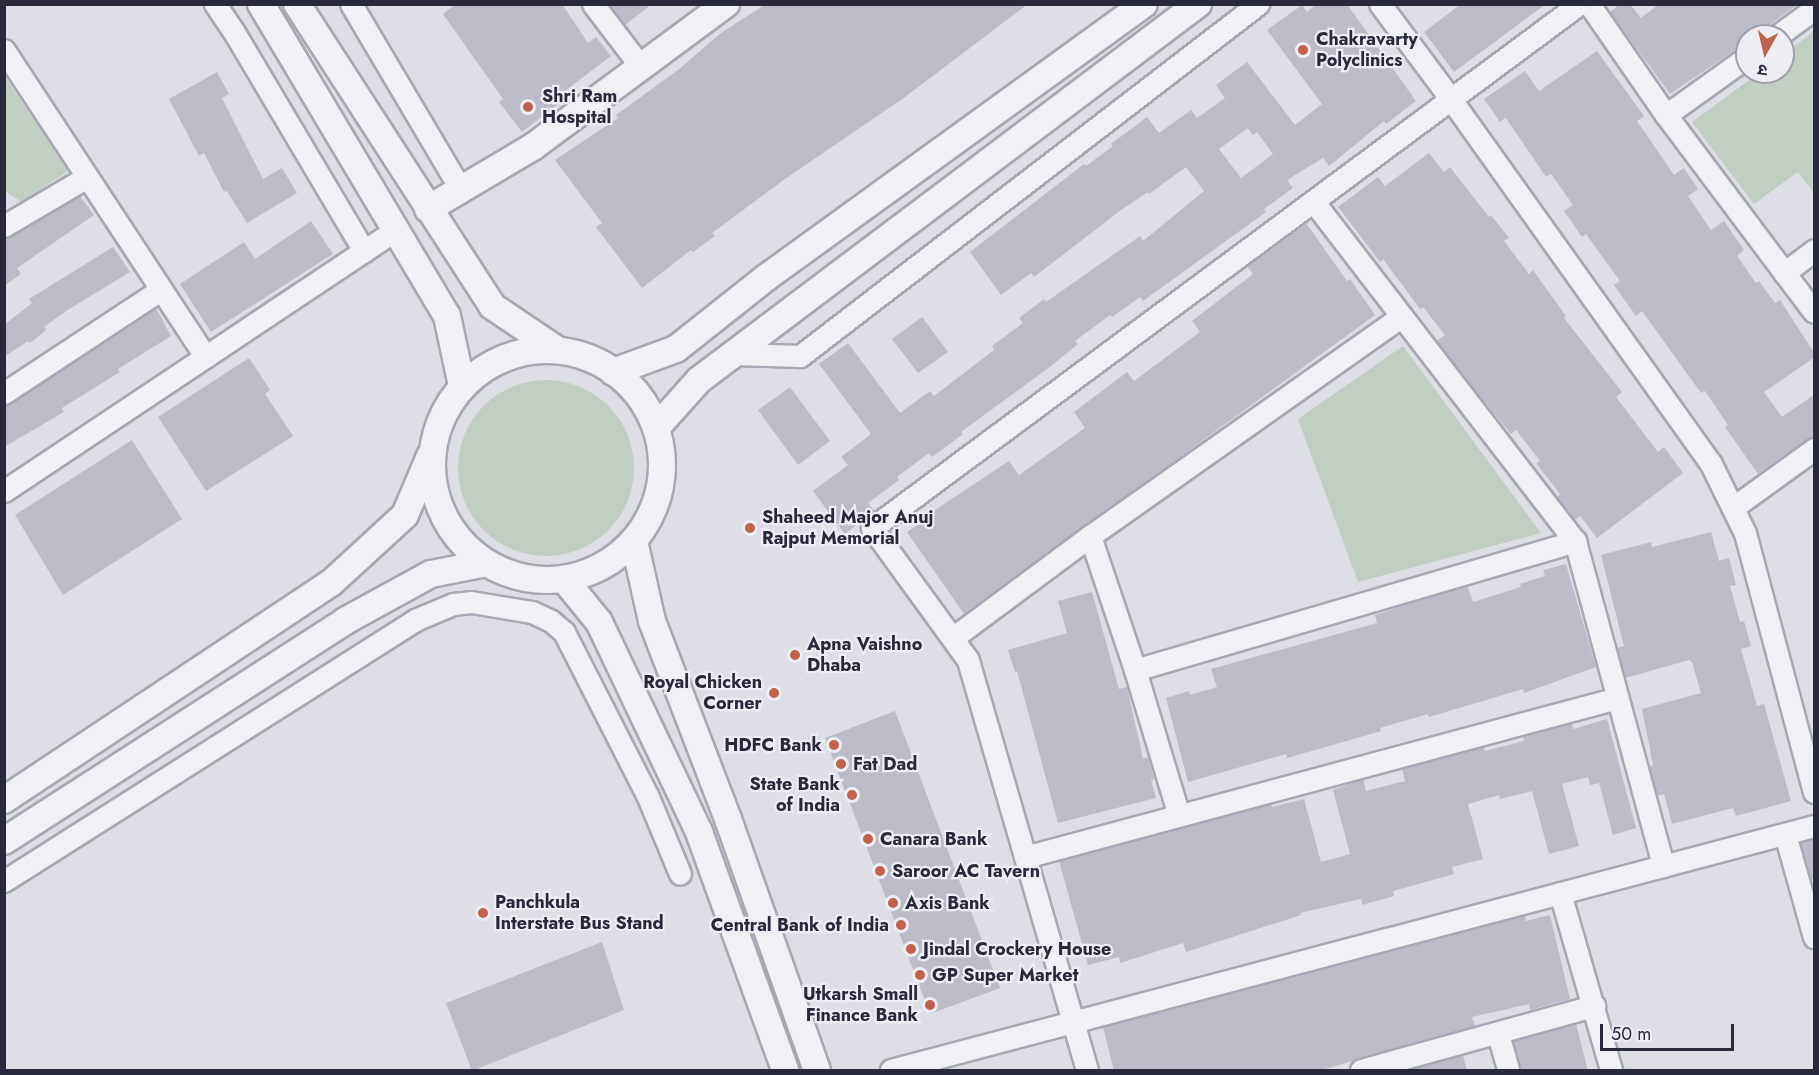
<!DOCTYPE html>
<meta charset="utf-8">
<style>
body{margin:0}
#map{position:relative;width:1819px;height:1075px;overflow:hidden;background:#dedee6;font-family:Jost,"Noto Sans Devanagari",sans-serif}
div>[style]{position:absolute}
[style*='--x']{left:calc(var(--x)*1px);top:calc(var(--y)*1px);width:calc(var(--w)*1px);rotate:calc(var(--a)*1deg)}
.green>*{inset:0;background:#c0cfc1}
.round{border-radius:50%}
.building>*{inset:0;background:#bbbcc8}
.roads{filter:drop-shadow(2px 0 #a7a8b3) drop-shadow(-2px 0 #a7a8b3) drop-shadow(0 2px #a7a8b3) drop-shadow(0 -2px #a7a8b3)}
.minor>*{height:21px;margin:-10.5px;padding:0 10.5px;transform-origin:10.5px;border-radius:10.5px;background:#f0f0f5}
.tertiary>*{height:26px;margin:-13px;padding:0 13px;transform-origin:13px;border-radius:13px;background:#f0f0f5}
.tertiary>.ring{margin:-13px;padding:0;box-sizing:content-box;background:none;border:26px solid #f0f0f5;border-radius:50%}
.dots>*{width:16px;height:16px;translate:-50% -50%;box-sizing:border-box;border:3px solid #ededf4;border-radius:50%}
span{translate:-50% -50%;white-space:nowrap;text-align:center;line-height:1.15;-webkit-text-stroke:4.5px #ededf4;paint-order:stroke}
.poi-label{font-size:18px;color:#28293b;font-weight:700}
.left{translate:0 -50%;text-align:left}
.right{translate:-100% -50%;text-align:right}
.frame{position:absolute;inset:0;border:6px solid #28293b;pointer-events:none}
.north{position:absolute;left:1735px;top:24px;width:60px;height:60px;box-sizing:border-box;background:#ededf4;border:2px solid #9e9faa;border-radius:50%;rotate:188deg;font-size:16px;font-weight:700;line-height:24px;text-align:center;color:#28293b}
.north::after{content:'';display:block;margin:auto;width:21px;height:27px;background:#c0624e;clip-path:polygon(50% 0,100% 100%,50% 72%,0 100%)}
.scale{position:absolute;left:1600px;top:1024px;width:134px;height:27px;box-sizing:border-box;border:3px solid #28293b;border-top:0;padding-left:8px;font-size:18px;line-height:21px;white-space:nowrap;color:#28293b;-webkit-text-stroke:4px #ededf4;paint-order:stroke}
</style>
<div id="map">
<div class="green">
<i style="clip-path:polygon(1814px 31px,1814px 193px,1798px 172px,1754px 204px,1692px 122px,1760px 72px,1783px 72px,1783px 55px)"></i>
<i style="clip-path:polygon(5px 77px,68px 171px,22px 202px,5px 191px)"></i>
<i style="clip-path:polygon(1403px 346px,1541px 533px,1358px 582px,1298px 419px)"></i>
<i class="round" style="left:458px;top:380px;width:176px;height:176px"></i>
</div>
<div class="building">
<i style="clip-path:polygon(456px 4px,562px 4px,588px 43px,596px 37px,611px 56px,553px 100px,557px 105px,522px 132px,499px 102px,503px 99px,443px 14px)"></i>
<i style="clip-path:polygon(609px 4px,652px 4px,625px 25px)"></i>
<i style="clip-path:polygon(766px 4px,1028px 4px,905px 97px,785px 179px,712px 233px,715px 236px,693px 252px,691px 250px,642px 288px,596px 227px,602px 223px,555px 160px,618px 118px,616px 115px,678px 70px,721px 33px)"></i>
<i style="clip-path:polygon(evenodd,1317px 4px,1347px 4px,1416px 101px,1386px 124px,1384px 121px,1329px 166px,1323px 158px,1287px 180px,1293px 188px,1264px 209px,1266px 212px,1143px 301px,1140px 297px,1112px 317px,1110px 315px,1075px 341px,1078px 344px,1051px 366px,961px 432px,963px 434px,932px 457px,929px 453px,897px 477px,899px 480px,868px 503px,874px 511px,845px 534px,813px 491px,848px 465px,841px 457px,871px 434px,819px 364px,848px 343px,900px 413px,930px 391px,934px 396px,994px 350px,992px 346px,1023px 323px,1019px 318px,1044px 299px,1046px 302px,1140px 236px,1143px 241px,1204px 191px,1186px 167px,1149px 194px,1148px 192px,1121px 210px,1034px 277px,1031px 273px,1001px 295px,970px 252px,1084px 164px,1086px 166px,1113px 146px,1111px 144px,1147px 117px,1159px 133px,1191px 110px,1197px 118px,1225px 98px,1216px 85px,1247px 62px,1295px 125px,1322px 104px,1267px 30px,1302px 5px,1307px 12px,1317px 4px,1248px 128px,1253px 135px,1257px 132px,1273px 154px,1241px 178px,1219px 149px,1248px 128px)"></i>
<i style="clip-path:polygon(1461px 4px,1546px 4px,1454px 72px,1424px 32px)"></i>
<i style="clip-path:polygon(1620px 4px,1630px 4px,1641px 18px,1659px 4px,1798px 4px,1757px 34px,1747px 36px,1747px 41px,1732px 52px,1670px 94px,1610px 12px)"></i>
<i style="clip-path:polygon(1597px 51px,1644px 116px,1637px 121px,1674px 175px,1684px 168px,1698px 189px,1688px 196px,1711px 230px,1724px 221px,1744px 250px,1737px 256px,1756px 283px,1759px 281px,1775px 303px,1780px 300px,1815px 354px,1815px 357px,1764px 392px,1782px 417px,1815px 394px,1815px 437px,1807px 439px,1758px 474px,1725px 427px,1728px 425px,1705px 391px,1701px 393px,1642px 311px,1636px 316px,1614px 285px,1620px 281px,1586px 234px,1582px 237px,1564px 211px,1573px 205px,1551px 174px,1546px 177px,1506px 118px,1500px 122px,1484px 99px,1525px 71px,1539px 91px)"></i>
<i style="clip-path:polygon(217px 72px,229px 94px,222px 98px,263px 179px,282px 168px,297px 193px,247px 223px,227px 191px,224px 192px,204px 153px,199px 156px,169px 99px)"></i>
<i style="clip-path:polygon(1429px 153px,1444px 172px,1450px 167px,1489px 217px,1491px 215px,1509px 238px,1504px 241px,1529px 274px,1533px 270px,1566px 316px,1564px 318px,1622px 392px,1616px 397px,1658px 452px,1664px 447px,1683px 473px,1597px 538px,1580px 516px,1575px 520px,1557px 497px,1560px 494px,1536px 463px,1540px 461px,1516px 430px,1511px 434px,1471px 386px,1437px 341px,1445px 335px,1423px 307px,1420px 309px,1383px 259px,1380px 262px,1338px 207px,1378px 177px,1385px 186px)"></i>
<i style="clip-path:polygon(80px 196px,94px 215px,17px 268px,21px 274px,4px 286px,4px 239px)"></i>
<i style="clip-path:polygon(311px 221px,333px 254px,211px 332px,180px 284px,244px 242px,255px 259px)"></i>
<i style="clip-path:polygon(1306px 223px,1347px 281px,1350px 279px,1375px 315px,964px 614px,907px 532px,928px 518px,926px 516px,1009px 461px,1019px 475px,1085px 428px,1074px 412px,1127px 372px,1134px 381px,1200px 332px,1192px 321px,1253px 274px,1247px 266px)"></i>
<i style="clip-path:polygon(113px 247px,130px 272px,66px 311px,44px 327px,46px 330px,30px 343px,28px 341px,4px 357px,4px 325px,32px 303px,29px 299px)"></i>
<i style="clip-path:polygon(156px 308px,171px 336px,118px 369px,120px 372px,62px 408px,64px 412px,4px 447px,4px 406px)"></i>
<i style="clip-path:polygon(922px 317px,948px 352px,918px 373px,892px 339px)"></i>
<i style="clip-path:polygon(249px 358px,270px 390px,265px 394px,293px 436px,206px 491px,158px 417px)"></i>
<i style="clip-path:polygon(790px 387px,830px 441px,798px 465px,758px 410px)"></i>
<i style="clip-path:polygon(132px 440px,182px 519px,63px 595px,15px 515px)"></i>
<i style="clip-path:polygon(1711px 532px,1719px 561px,1729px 558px,1736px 585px,1730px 586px,1740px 622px,1744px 621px,1751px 646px,1741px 649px,1757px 706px,1764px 704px,1791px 801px,1736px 816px,1733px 808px,1672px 824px,1664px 794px,1657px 796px,1649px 767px,1653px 765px,1642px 709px,1701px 693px,1692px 662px,1689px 660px,1625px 678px,1617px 648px,1624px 646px,1601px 555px,1651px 542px,1652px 547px)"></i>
<i style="clip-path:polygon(1566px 564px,1596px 667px,1524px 693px,1523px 689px,1429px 717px,1428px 714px,1380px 728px,1381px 731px,1357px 738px,1287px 758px,1286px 754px,1188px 782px,1166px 698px,1189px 691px,1190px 695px,1217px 687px,1211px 669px,1377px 623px,1375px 615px,1443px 593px,1468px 587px,1473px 602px,1521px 587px,1520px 584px,1545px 576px,1543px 570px)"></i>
<i style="clip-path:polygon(1092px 592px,1119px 689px,1127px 687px,1143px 759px,1148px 757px,1154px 779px,1151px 780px,1156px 798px,1058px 823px,1017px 671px,1015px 672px,1008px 650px,1067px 633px,1058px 601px)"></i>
<i style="clip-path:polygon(895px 711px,1000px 988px,930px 1014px,825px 738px)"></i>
<i style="clip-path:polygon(1607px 719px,1636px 828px,1613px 835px,1599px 783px,1590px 785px,1588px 777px,1562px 784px,1579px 846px,1549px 854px,1532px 791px,1500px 799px,1499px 795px,1468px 804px,1483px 859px,1452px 867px,1454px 874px,1393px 891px,1394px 896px,1362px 905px,1361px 899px,1300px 913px,1301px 915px,1186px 952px,1183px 943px,1120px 963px,1119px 957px,1088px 965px,1059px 861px,1271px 804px,1272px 807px,1304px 799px,1321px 862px,1350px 854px,1333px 790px,1363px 779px,1366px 791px,1405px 781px,1402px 769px,1484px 747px,1485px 751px,1524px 741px,1523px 736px,1572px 724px,1573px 729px)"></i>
<i style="clip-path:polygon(1815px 839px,1815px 879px,1811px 879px,1801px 843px)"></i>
<i style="clip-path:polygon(1550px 915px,1570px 999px,1530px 1010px,1529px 1004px,1472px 1017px,1475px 1026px,1318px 1071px,1114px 1071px,1103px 1027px,1525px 916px,1526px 921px)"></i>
<i style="clip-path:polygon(602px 942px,624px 1010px,472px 1071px,446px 1003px)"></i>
<i style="clip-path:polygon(1576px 1024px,1588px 1071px,1520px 1071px,1513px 1041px)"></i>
<i style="clip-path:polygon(1463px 1055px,1467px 1071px,1407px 1071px)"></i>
</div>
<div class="roads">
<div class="minor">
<i style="--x:215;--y:4;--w:34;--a:56"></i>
<i style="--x:234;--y:32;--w:255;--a:59.3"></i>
<i style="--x:351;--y:4;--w:214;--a:59.4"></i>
<i style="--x:593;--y:4;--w:79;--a:52.7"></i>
<i style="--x:1380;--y:4;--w:117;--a:53.3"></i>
<i style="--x:1450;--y:98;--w:450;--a:54.5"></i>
<i style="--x:1711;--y:464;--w:77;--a:63.8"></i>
<i style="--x:1745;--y:533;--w:268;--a:75.1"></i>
<i style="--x:1589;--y:4;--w:135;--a:55.3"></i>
<i style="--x:1666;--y:115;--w:246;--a:53.1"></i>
<i style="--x:1777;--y:36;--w:46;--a:-36.1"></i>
<i style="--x:4;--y:50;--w:367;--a:56.7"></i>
<i style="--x:1666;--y:115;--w:100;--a:-35.6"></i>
<i style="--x:1313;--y:201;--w:429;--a:52.4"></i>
<i style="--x:1575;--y:541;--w:337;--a:74.8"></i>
<i style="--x:4;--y:226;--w:96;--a:-30.6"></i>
<i style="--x:1784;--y:273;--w:38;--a:-37"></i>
<i style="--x:733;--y:354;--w:67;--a:1.7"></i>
<i style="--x:800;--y:356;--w:578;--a:-37.54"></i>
<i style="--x:4;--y:393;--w:187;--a:-33.4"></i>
<i style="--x:4;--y:491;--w:471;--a:-33.7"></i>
<i style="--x:1734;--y:507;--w:99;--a:-35.9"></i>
<i style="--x:1090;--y:536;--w:141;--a:71.4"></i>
<i style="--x:1135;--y:670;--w:152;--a:73.2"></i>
<i style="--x:954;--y:637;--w:169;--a:-36.6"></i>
<i style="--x:1090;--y:536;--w:380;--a:-35.2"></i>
<i style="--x:1135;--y:670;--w:459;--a:-16.3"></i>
<i style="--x:1785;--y:834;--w:107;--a:74.3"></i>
<i style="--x:1025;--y:857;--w:613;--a:-15.03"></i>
<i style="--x:4;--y:881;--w:487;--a:-32.4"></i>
<i style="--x:415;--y:620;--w:41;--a:-22.8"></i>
<i style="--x:453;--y:604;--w:18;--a:-6"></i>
<i style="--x:471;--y:602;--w:62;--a:9.3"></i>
<i style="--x:532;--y:612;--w:21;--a:25"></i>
<i style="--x:551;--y:621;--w:17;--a:40"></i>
<i style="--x:564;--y:632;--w:185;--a:63"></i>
<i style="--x:648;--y:797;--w:83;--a:67.4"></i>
<i style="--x:1560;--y:893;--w:184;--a:73.9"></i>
<i style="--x:1498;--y:1034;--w:37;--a:74"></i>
<i style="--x:891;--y:1070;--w:955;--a:-14.81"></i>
<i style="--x:1087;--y:1070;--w:427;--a:-106.2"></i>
<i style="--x:968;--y:660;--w:163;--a:-126"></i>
<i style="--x:872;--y:528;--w:880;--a:-36.54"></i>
<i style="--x:1361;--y:1070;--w:242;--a:-15.4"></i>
</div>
<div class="tertiary">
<i style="--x:261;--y:4;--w:363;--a:59.2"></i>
<i style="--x:447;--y:316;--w:72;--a:77.9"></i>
<i style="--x:297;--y:4;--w:359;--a:57.1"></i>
<i style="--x:492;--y:306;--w:77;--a:33.9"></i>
<i style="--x:428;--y:209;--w:123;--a:-30.7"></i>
<i style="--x:534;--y:146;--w:239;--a:-36.5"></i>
<i class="ring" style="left:432px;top:350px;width:204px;height:204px"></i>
<i style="--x:613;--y:372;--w:67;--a:-20.1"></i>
<i style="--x:676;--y:349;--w:116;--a:-38.4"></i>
<i style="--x:767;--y:277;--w:465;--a:-35.9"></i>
<i style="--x:657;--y:427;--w:63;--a:-48.2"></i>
<i style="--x:699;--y:380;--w:625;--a:-37"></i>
<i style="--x:634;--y:541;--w:82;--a:77.3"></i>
<i style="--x:652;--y:621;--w:212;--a:69"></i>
<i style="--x:728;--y:819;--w:266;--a:70.5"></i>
<i style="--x:564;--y:579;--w:55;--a:50.9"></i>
<i style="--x:599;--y:622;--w:233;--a:64.5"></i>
<i style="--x:699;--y:832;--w:253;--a:70.1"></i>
<i style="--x:4;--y:800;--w:392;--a:-33.6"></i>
<i style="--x:331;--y:583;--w:100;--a:-42.6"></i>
<i style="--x:405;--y:515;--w:64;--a:-67"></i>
<i style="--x:4;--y:841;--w:406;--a:-32.8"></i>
<i style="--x:345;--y:621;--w:98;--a:-28.7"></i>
<i style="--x:431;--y:574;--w:57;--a:-11.1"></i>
</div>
</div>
<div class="dots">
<i style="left:1303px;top:50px;background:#c0624e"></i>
<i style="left:528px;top:107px;background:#c0624e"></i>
<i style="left:750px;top:528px;background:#c0624e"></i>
<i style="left:795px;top:655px;background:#c0624e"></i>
<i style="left:774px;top:693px;background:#c0624e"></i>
<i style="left:834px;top:745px;background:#c0624e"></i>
<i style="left:841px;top:764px;background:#c0624e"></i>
<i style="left:852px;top:795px;background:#c0624e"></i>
<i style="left:868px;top:839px;background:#c0624e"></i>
<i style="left:880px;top:871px;background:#c0624e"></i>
<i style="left:893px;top:903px;background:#c0624e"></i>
<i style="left:483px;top:913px;background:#c0624e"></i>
<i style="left:901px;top:925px;background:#c0624e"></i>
<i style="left:911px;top:949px;background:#c0624e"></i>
<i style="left:920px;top:975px;background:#c0624e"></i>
<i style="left:930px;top:1005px;background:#c0624e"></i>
</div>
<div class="poi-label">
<span class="left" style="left:1316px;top:50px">Chakravarty<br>Polyclinics</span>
<span class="left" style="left:542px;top:107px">Shri Ram<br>Hospital</span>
<span class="left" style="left:762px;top:528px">Shaheed Major Anuj<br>Rajput Memorial</span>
<span class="left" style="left:807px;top:655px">Apna Vaishno<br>Dhaba</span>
<span class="right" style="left:762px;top:693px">Royal Chicken<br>Corner</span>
<span class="right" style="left:822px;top:745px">HDFC Bank</span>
<span class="left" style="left:853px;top:764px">Fat Dad</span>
<span class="right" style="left:840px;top:795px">State Bank<br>of India</span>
<span class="left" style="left:880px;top:839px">Canara Bank</span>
<span class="left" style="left:892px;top:871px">Saroor AC Tavern</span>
<span class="left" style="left:495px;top:913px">Panchkula<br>Interstate Bus Stand</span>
<span class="left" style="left:905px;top:903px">Axis Bank</span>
<span class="right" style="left:889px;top:925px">Central Bank of India</span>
<span class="left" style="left:923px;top:949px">Jindal Crockery House</span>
<span class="left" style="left:932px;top:975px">GP Super Market</span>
<span class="right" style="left:918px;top:1005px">Utkarsh Small<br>Finance Bank</span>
</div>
<div class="frame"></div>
<div class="north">उ</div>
<div class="scale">50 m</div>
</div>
